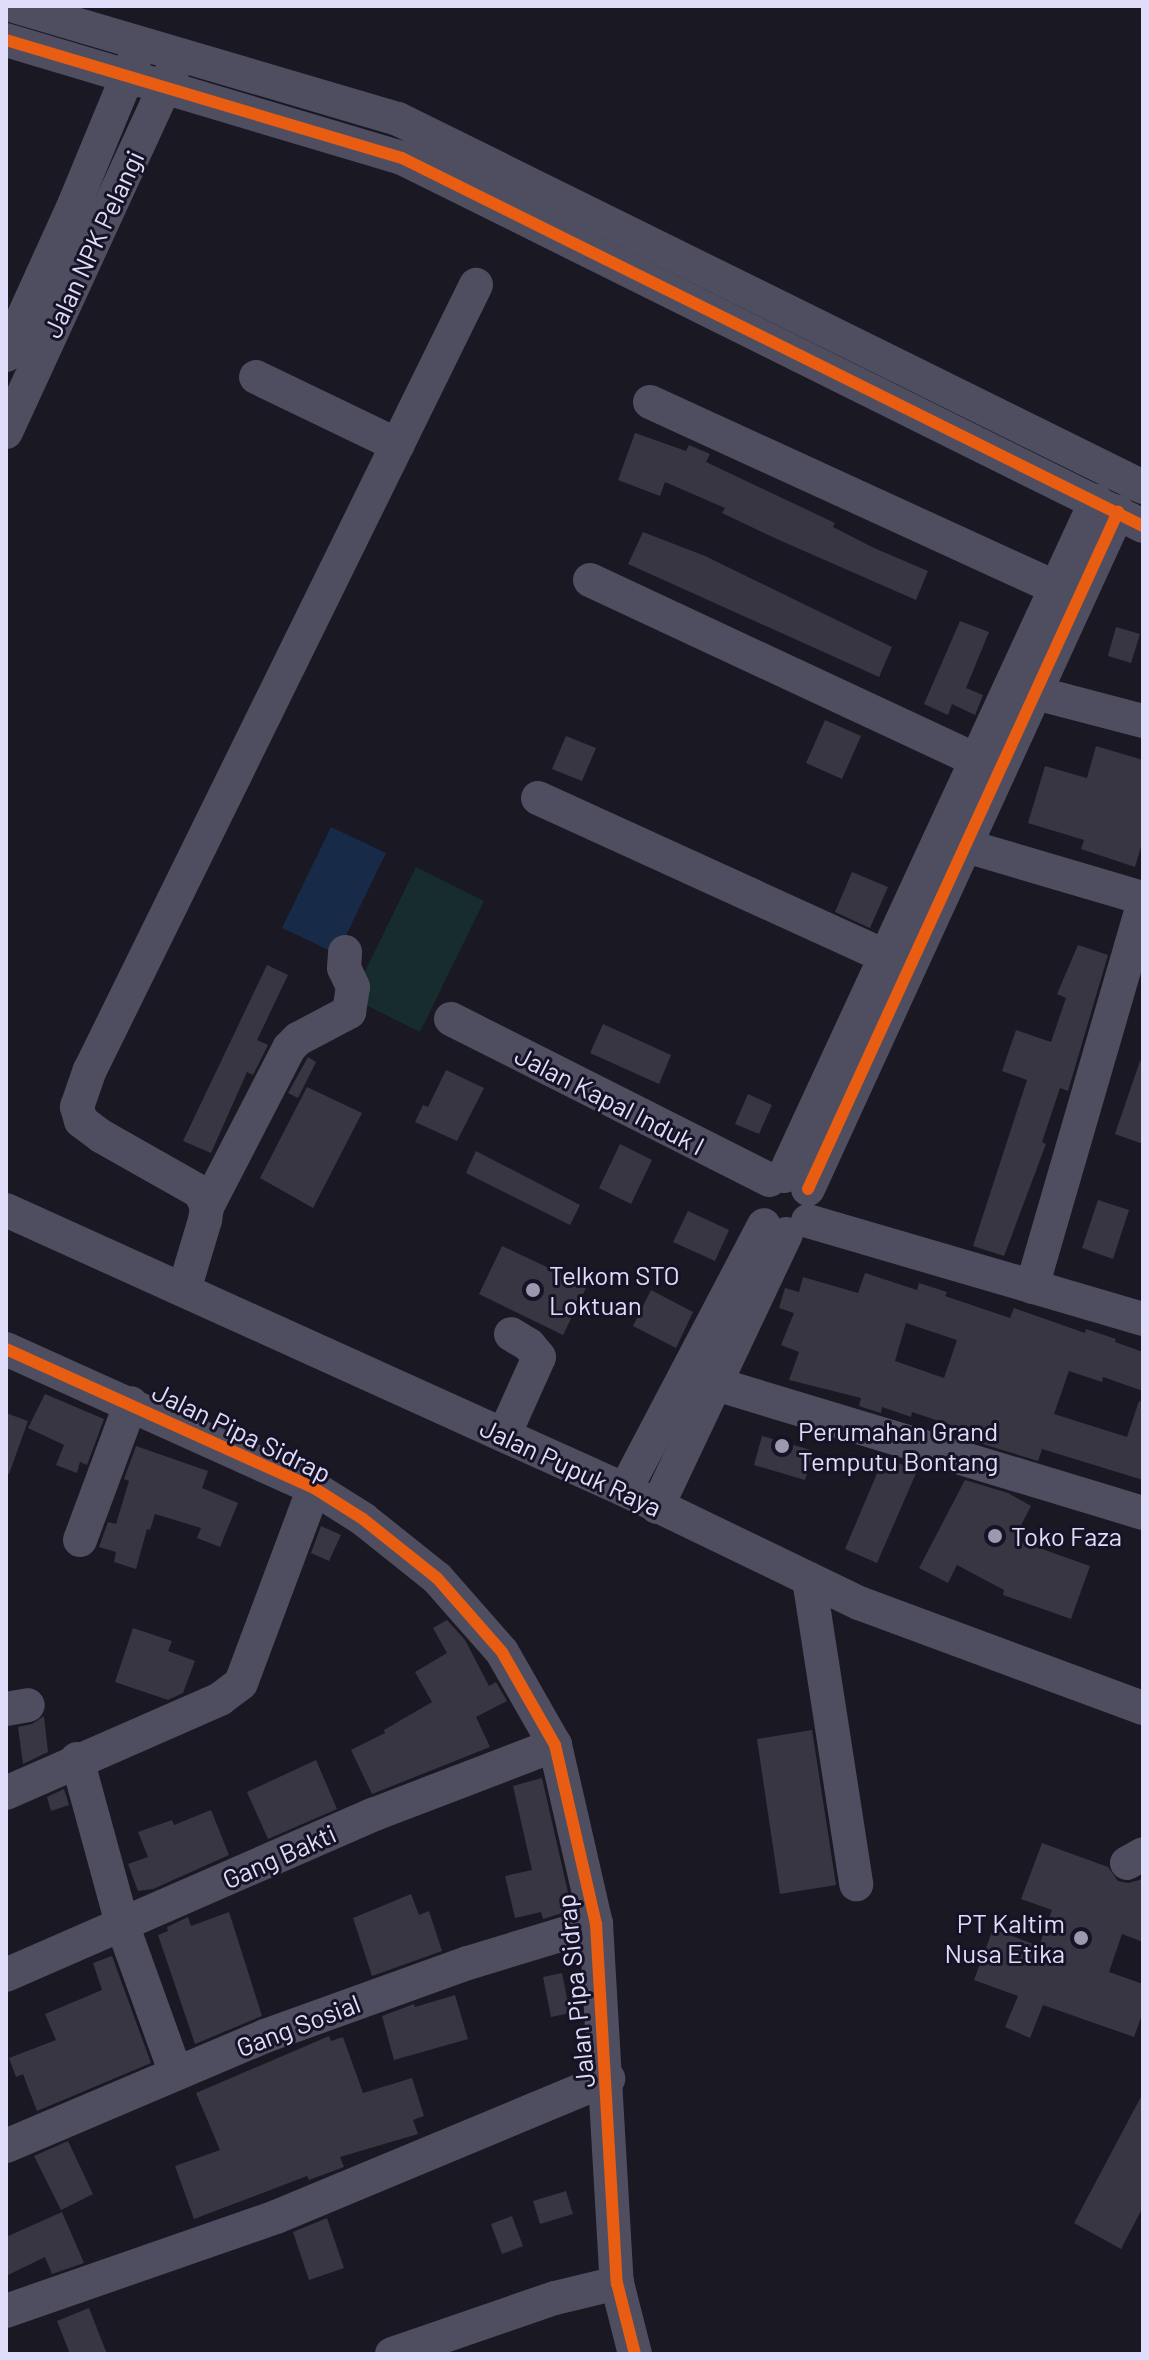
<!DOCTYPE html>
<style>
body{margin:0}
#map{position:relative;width:1149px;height:2360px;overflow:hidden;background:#1a1822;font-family:Barlow,sans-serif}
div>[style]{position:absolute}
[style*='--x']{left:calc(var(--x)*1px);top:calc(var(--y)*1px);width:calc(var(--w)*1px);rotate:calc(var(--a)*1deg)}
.green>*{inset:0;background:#172d2d}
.water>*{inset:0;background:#172a47}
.building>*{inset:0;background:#393643}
.minor>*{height:34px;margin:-17px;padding:0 17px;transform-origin:17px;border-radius:17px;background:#4f4e61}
.cycleway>*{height:12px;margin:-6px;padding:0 6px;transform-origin:6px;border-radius:6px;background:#e95d12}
.dots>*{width:22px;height:22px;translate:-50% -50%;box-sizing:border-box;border:4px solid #161327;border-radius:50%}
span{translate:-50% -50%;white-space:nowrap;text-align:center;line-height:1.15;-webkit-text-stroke:6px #161327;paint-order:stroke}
.street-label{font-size:26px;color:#e0ddfb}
.poi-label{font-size:26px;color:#e0ddfb}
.left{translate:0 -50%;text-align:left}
.right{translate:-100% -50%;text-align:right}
.frame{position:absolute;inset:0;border:8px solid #e0ddfb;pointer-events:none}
</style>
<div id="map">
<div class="green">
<i style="clip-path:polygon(416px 867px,484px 901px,420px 1032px,352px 998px)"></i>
</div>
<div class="water">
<i style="clip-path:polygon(331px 827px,386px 853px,337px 954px,282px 928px)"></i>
</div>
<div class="building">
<i style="clip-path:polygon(635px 433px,686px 451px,689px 445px,710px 454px,706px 462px,835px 523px,833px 527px,874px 548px,928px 571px,916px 600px,779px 540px,722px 513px,725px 508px,665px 482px,660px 496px,618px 480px)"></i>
<i style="clip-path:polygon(643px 532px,705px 556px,892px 647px,879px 677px,628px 564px)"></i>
<i style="clip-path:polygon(960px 621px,989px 632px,966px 688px,983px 695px,975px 715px,952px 704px,948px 715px,924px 704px)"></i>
<i style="clip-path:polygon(1116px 627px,1140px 634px,1131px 663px,1108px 656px)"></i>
<i style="clip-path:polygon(825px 720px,861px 736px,842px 779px,806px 763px)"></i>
<i style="clip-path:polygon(566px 736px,596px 748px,582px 781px,552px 769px)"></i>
<i style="clip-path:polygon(1096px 746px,1143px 760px,1143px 840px,1135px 867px,1081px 849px,1084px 840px,1028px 823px,1045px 766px,1087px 778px)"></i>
<i style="clip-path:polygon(852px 872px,888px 887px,870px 928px,835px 912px)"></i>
<i style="clip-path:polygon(1078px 945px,1108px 955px,1068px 1091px,1060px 1088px,1042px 1142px,1046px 1144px,1004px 1256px,973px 1246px,1027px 1080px,1002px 1071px,1016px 1030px,1051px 1042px,1066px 998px,1057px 994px)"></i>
<i style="clip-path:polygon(267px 965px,288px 975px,257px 1040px,268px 1045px,253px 1075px,247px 1072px,211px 1153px,183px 1141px)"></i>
<i style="clip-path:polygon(603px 1024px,671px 1055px,659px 1084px,590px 1053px)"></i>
<i style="clip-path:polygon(308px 1057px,316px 1062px,298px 1098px,288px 1093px)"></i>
<i style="clip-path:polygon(1140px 1061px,1143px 1061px,1143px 1144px,1115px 1134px)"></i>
<i style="clip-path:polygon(446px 1070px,484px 1088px,457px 1141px,415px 1122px,423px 1105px,428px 1107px)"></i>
<i style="clip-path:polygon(307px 1087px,362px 1113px,313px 1208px,260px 1178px)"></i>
<i style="clip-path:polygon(748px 1094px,772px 1105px,759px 1134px,735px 1124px)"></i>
<i style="clip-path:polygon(620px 1144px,652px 1160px,631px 1204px,599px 1188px)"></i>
<i style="clip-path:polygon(476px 1151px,580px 1205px,570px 1225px,466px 1173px)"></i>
<i style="clip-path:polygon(1098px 1200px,1129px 1210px,1113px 1259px,1082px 1248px)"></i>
<i style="clip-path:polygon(688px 1211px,729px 1230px,715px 1261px,673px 1242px)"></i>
<i style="clip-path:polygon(502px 1246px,587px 1286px,563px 1335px,479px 1294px)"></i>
<i style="clip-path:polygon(evenodd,865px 1273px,917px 1290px,919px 1283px,947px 1292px,945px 1296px,1010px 1318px,1014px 1308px,1085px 1333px,1086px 1329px,1116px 1339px,1115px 1342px,1143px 1352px,1143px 1391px,1103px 1377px,1102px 1382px,1069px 1371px,1054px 1414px,1127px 1437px,1139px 1401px,1143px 1402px,1143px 1480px,1042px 1449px,1038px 1461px,973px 1441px,975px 1433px,912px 1412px,911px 1417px,882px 1407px,881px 1413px,859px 1406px,861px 1398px,789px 1380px,799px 1352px,781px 1345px,794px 1313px,779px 1308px,785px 1288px,799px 1292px,803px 1277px,858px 1293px,865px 1273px,906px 1323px,957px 1340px,944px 1378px,895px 1361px,906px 1323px)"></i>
<i style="clip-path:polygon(651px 1290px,693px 1312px,676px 1348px,633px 1326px)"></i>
<i style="clip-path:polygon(45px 1394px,104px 1419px,87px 1465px,80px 1462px,77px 1473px,56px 1465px,64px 1445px,28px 1428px)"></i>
<i style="clip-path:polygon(6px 1413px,28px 1421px,9px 1474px,6px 1474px)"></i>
<i style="clip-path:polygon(762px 1436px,814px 1451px,805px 1480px,754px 1465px)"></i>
<i style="clip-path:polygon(136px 1446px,208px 1471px,202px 1488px,238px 1503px,220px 1547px,197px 1538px,201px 1528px,155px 1514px,150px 1530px,147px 1529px,136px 1569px,114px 1562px,116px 1552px,99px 1547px,108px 1522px,116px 1524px,129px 1481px,124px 1479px)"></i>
<i style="clip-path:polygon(884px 1457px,917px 1471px,877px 1563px,845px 1549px)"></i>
<i style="clip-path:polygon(965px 1480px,1008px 1493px,1031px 1506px,1014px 1539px,1090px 1566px,1071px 1619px,1003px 1595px,1004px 1590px,957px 1565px,948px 1583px,919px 1568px)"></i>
<i style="clip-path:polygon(321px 1526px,341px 1535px,329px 1561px,311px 1553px)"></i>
<i style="clip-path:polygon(447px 1620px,465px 1640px,489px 1686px,496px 1682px,507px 1701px,476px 1717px,490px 1747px,372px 1794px,351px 1750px,385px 1733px,384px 1730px,432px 1702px,415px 1672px,447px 1653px,433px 1628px)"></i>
<i style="clip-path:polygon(133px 1628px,172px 1641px,168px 1651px,195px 1661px,183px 1693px,168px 1700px,115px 1682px)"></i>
<i style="clip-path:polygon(44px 1716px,48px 1752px,23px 1764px,18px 1727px,32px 1724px)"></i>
<i style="clip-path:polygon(812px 1730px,836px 1885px,780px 1894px,757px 1739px)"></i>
<i style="clip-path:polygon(316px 1760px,337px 1809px,268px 1839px,247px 1792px)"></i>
<i style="clip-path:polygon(542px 1778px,572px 1910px,543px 1919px,541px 1912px,515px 1918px,505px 1876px,532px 1870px,513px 1786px)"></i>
<i style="clip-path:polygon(64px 1789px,69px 1805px,51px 1811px,47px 1797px)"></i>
<i style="clip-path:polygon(211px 1810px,229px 1855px,153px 1889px,138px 1891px,128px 1864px,148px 1857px,138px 1832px,172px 1820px,174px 1825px)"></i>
<i style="clip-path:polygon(1042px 1843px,1108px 1867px,1118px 1881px,1128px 1883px,1143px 1879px,1143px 1942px,1122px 1934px,1109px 1972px,1143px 1984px,1143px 2012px,1134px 2037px,1043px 2005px,1030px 2038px,1005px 2027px,1018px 1996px,974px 1980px,993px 1929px,1039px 1946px,1052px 1910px,1021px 1899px)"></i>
<i style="clip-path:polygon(411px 1894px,419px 1915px,429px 1911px,442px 1951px,372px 1976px,353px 1918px)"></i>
<i style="clip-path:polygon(229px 1912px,262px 2016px,195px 2044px,158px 1935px,168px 1931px,167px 1927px,188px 1917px,191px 1926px)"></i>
<i style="clip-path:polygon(112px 1956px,151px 2063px,37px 2111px,23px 2074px,16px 2077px,9px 2058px,56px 2040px,45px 2014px,102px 1990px,93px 1963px)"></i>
<i style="clip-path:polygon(562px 1973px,570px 2013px,551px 2017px,543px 1977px)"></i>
<i style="clip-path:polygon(455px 1995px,468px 2039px,394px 2060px,382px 2016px,414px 2004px,415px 2007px)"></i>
<i style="clip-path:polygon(329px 2036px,331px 2041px,343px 2037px,363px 2093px,412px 2078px,424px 2116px,413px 2120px,418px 2134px,340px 2157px,344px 2167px,309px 2180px,307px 2176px,194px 2219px,175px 2166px,220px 2150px,196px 2093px)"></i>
<i style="clip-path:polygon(1143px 2093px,1143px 2207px,1121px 2249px,1074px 2223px)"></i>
<i style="clip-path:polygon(68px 2141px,93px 2194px,61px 2210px,34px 2156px)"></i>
<i style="clip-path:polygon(566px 2191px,573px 2214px,540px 2224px,533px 2201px)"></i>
<i style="clip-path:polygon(62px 2212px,84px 2263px,52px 2274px,45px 2257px,6px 2276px,6px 2237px)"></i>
<i style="clip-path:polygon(512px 2216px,523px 2246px,502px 2254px,491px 2224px)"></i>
<i style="clip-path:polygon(327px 2218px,344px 2268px,309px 2280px,293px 2232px)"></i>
<i style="clip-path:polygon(89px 2308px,107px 2354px,70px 2354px,57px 2321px)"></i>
</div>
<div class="minor">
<i style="--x:14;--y:6;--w:400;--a:16.4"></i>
<i style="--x:398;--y:119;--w:831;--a:26.29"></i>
<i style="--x:6;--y:40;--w:413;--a:16.6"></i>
<i style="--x:402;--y:158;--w:827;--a:26.41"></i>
<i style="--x:6;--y:355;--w:165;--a:-65.6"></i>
<i style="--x:74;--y:205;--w:162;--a:-67.5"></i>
<i style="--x:256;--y:377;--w:157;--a:25.7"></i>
<i style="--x:650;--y:402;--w:468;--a:24.6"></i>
<i style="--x:6;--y:432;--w:403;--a:-65.3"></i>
<i style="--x:590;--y:580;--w:447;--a:25"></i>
<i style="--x:1036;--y:693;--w:111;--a:14.7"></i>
<i style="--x:538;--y:798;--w:405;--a:24.5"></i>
<i style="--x:966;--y:846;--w:184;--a:16.4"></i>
<i style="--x:451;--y:1019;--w:357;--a:26.8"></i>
<i style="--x:784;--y:1176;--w:744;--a:-65.19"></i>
<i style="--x:808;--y:1189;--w:745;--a:-65.4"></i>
<i style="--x:207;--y:1207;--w:179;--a:-62.7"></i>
<i style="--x:289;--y:1048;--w:13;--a:-45"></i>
<i style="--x:298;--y:1039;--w:58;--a:-27.9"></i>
<i style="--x:349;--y:1012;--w:25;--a:-81"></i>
<i style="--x:353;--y:987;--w:21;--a:-115"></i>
<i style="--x:344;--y:968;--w:16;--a:-86"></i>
<i style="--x:6;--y:1210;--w:679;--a:24.34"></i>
<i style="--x:625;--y:1490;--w:260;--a:25.8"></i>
<i style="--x:859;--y:1603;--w:303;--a:20.3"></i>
<i style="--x:808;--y:1221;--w:349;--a:16.3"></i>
<i style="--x:1032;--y:1287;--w:398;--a:-73.8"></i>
<i style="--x:184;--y:1290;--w:73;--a:-73.3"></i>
<i style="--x:205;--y:1220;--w:13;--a:-81"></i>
<i style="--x:207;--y:1207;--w:17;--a:-115"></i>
<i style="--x:200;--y:1192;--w:114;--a:-150.5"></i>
<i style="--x:101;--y:1136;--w:25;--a:-143"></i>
<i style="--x:81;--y:1121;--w:15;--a:-106"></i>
<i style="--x:77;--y:1107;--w:39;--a:-71"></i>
<i style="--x:90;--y:1070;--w:875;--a:-63.82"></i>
<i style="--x:6;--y:1349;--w:338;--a:24.3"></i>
<i style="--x:314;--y:1488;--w:58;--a:32.3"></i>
<i style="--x:363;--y:1519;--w:95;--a:38.6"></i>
<i style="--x:437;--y:1578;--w:98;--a:48.7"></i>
<i style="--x:502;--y:1652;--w:107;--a:60.3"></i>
<i style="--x:555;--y:1745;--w:184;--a:77.1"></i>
<i style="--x:596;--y:1924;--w:360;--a:86.7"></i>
<i style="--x:617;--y:2283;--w:73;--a:75.8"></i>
<i style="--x:716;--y:1384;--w:446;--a:16.8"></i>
<i style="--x:504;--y:1435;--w:85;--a:-65.8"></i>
<i style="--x:539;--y:1357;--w:16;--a:-130"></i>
<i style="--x:529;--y:1345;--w:21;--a:-149"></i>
<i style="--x:625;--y:1490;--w:299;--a:-62.3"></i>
<i style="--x:657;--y:1507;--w:302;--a:-64.7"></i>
<i style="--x:80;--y:1540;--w:146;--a:-69.6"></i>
<i style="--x:809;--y:1579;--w:309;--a:81.2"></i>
<i style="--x:6;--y:1709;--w:22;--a:-10"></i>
<i style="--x:77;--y:1759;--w:171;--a:74.7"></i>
<i style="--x:122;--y:1924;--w:159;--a:70.2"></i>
<i style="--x:6;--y:1793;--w:234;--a:-23.7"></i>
<i style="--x:220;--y:1699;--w:26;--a:-37"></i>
<i style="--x:241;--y:1683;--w:208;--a:-69.5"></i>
<i style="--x:1127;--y:1863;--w:18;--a:-29"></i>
<i style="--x:6;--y:1975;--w:403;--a:-23.6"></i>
<i style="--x:375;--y:1814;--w:193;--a:-21"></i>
<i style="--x:6;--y:2146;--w:281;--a:-23"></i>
<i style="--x:265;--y:2036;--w:216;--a:-19.8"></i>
<i style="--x:468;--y:1963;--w:134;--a:-16.9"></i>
<i style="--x:6;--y:2311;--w:286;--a:-19.2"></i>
<i style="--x:276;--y:2217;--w:360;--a:-22.6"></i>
<i style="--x:392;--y:2354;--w:172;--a:-19"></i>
<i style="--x:555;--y:2298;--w:64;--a:-13.6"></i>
</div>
<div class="cycleway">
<i style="--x:6;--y:40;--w:413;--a:16.6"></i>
<i style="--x:402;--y:158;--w:827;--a:26.41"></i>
<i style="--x:808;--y:1189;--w:745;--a:-65.4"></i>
<i style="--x:6;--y:1349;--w:338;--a:24.3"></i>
<i style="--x:314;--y:1488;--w:58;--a:32.3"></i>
<i style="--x:363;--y:1519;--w:95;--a:38.6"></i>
<i style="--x:437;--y:1578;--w:98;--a:48.7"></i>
<i style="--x:502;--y:1652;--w:107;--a:60.3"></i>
<i style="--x:555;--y:1745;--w:184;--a:77.1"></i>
<i style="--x:596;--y:1924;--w:360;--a:86.7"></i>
<i style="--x:617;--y:2283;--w:73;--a:75.8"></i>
</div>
<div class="dots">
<i style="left:533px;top:1290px;background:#9b98af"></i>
<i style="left:782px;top:1446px;background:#9b98af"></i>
<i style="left:995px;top:1536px;background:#9b98af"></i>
<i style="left:1081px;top:1938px;background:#9b98af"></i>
</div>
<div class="street-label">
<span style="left:93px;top:244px;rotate:-65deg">Jalan NPK Pelangi</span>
<span style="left:610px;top:1100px;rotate:27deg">Jalan Kapal Induk I</span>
<span style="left:242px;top:1432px;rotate:26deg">Jalan Pipa Sidrap</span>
<span style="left:571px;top:1467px;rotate:25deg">Jalan Pupuk Raya</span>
<span style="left:279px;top:1856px;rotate:-24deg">Gang Bakti</span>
<span style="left:575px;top:1991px;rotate:-96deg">Jalan Pipa Sidrap</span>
<span style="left:298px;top:2025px;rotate:-21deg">Gang Sosial</span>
</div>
<div class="poi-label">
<span class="left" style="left:549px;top:1290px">Telkom STO<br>Loktuan</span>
<span class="left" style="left:798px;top:1446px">Perumahan Grand<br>Temputu Bontang</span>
<span class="left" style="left:1011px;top:1536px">Toko Faza</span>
<span class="right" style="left:1065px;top:1938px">PT Kaltim<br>Nusa Etika</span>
</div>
<div class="frame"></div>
</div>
